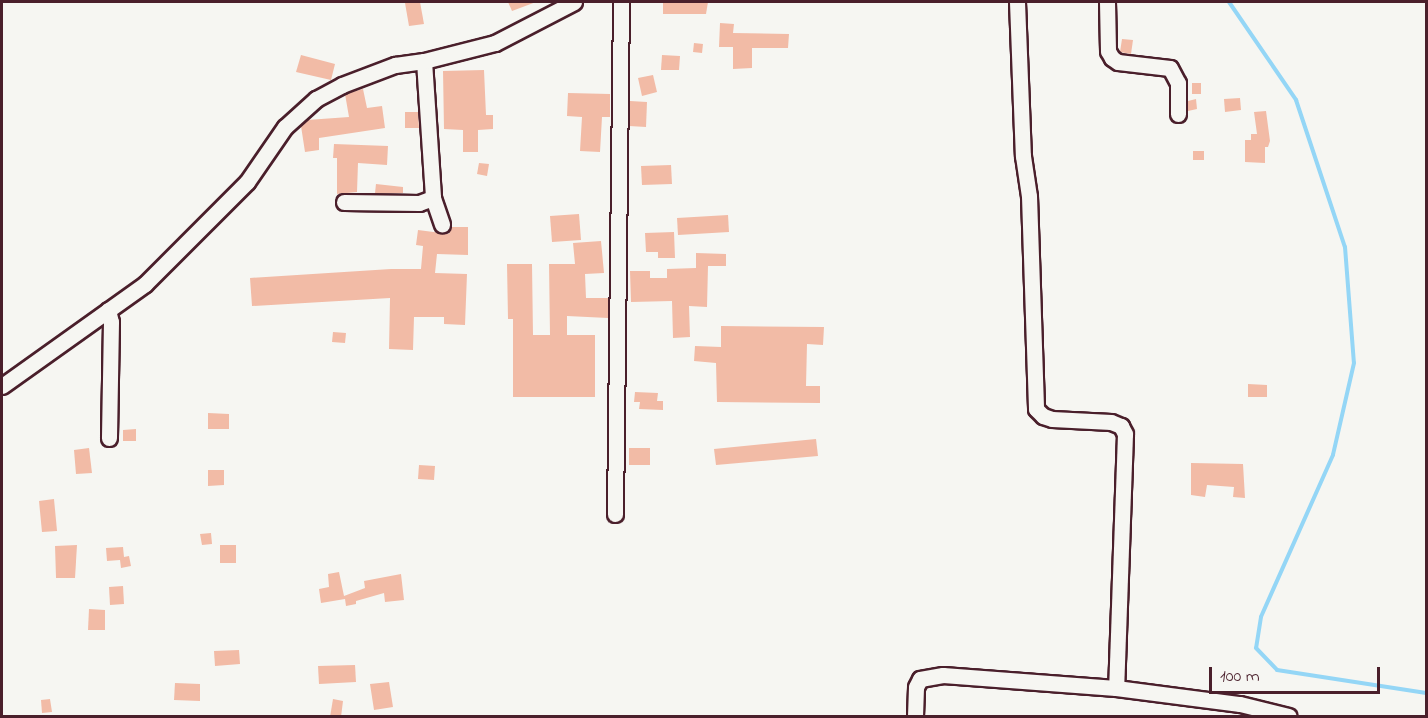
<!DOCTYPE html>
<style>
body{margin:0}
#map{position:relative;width:1428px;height:718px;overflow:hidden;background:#f6f6f2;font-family:"Indie Flower",sans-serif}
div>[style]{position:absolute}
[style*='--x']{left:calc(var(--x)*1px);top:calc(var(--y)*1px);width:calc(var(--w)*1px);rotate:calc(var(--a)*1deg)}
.stream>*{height:4px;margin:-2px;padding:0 2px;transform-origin:2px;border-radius:2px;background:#94d6f6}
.building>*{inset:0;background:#f2bba6}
.roads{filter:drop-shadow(2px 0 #4a1f2b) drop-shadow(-2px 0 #4a1f2b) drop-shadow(0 2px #4a1f2b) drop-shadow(0 -2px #4a1f2b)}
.minor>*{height:15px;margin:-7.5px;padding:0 7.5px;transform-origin:7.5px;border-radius:7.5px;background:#f6f6f2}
span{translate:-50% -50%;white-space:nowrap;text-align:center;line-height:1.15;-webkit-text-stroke:4.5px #f6f6f2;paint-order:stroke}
.frame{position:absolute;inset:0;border:3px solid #4a1f2b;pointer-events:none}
.scale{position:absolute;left:1209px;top:667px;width:171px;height:27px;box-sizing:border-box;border:3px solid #4a1f2b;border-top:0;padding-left:8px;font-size:18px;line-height:21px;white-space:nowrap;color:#4a1f2b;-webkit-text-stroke:4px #f6f6f2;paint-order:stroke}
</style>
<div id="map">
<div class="stream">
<i style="--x:1229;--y:2;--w:119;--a:55.6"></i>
<i style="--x:1296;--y:100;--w:155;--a:71.6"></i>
<i style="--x:1345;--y:247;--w:116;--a:85.6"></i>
<i style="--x:1354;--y:363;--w:94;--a:102.9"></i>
<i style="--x:1333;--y:455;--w:177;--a:114"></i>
<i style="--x:1261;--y:617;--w:31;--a:99"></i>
<i style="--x:1256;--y:648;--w:30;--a:46"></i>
<i style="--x:1277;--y:670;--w:151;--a:8.8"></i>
</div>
<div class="building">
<i style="clip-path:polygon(415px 2px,420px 2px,424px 24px,409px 26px,405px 3px)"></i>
<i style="clip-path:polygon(508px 2px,536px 2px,512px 11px)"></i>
<i style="clip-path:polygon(663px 2px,708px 2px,706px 14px,663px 14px)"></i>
<i style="clip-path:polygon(720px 23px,734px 24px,733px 33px,789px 34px,788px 48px,752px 48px,752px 68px,733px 69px,733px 47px,719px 47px)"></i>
<i style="clip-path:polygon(1122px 39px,1133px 40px,1131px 54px,1120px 52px)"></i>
<i style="clip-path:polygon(694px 43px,703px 44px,702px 53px,693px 52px)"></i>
<i style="clip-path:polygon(301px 55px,335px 64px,331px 80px,296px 72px)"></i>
<i style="clip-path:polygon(662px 55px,680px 56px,679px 70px,661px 70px)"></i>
<i style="clip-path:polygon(484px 70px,486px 115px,493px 115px,493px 129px,478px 130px,478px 152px,463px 152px,463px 130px,444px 129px,443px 71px)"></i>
<i style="clip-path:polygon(653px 75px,657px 92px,642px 96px,638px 78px)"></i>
<i style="clip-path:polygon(1192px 83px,1201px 83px,1201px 94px,1192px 94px)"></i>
<i style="clip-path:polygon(363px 89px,367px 108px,382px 106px,385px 128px,319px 138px,319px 150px,305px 152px,301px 126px,307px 120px,349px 117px,345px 94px)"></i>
<i style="clip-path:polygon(568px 93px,610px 94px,610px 117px,602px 117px,600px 152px,580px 151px,582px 117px,567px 116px)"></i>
<i style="clip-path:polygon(1240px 98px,1241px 110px,1225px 112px,1224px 99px)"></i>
<i style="clip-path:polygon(1196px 99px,1197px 109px,1188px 111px,1188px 101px)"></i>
<i style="clip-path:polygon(630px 101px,647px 102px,646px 127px,629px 126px)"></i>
<i style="clip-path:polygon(1266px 111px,1270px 141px,1268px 147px,1265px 147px,1265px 163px,1245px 162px,1245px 140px,1251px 140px,1251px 134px,1257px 134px,1254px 112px)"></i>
<i style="clip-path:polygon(405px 112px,418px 112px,419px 128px,405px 128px)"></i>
<i style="clip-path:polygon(334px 144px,388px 146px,387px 165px,358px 163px,357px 192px,337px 194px,337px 158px,333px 158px)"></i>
<i style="clip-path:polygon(1193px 151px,1204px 151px,1204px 160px,1193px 160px)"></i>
<i style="clip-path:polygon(479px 163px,489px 164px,487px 176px,477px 174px)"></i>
<i style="clip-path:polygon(671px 165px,672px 184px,642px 185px,641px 166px)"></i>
<i style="clip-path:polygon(376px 184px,403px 187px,403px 193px,375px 193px)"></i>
<i style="clip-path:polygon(579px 214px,581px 240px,552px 242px,550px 216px)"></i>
<i style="clip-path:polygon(728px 215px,729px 232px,678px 235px,677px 218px)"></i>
<i style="clip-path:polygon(451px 227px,468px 227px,468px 255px,437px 254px,435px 273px,467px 274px,465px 325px,444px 324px,444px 317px,414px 317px,413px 350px,389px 349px,390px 298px,252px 306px,250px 278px,391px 269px,421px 269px,423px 246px,416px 245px,418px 230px,449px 234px)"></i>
<i style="clip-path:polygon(674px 232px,675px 258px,658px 258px,658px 252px,646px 252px,645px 233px)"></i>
<i style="clip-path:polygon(601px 241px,604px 273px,585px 274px,586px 298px,608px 298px,608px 318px,567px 316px,567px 335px,595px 335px,595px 397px,513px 397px,513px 319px,508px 319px,507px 264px,532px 264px,533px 335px,550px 335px,549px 264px,575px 264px,573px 243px)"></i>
<i style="clip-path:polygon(696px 253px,726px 254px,726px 266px,708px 266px,707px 307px,689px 306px,690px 337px,673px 338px,672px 301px,631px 302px,630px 271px,650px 271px,650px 278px,667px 278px,667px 269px,696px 268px)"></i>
<i style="clip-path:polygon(721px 326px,824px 327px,823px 345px,807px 344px,806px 386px,820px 386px,820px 403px,717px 402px,716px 363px,694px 361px,695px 346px,721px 347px)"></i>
<i style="clip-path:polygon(333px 332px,346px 333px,345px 343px,332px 342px)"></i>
<i style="clip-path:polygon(1248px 384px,1267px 385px,1267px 397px,1248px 397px)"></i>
<i style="clip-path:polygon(635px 392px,658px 393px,657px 401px,663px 401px,663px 410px,639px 409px,640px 402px,634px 402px)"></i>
<i style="clip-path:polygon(208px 413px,229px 414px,229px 429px,208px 429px)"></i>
<i style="clip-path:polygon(136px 429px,136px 441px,123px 441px,123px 430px)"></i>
<i style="clip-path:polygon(816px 439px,818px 456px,716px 465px,714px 449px)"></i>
<i style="clip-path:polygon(89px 448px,92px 473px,76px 474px,74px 450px)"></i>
<i style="clip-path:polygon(629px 448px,650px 448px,650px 465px,629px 465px)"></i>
<i style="clip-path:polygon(1191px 463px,1243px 464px,1245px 498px,1233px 497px,1234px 487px,1207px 485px,1205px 497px,1191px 495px)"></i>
<i style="clip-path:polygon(419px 465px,435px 466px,434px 480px,418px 479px)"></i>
<i style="clip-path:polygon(208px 470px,224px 470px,224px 485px,208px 486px)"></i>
<i style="clip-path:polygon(54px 499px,57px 531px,42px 532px,39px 501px)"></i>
<i style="clip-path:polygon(211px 533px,212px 544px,202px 545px,200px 534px)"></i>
<i style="clip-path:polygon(77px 545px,75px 578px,56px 578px,55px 546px)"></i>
<i style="clip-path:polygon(220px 545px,236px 545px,236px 563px,220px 563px)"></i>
<i style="clip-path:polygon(123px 547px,124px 557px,129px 556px,131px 566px,121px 568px,120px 560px,107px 561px,106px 548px)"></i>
<i style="clip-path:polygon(339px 572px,344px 596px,365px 588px,364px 581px,401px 574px,404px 600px,385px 602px,384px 593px,356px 601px,356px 604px,346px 606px,345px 599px,321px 603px,319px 589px,329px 587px,328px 574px)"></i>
<i style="clip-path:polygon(123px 586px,124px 604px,110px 605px,109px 587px)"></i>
<i style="clip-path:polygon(89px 609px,105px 610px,105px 630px,88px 630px)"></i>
<i style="clip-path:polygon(239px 650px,240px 664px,215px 666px,214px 651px)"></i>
<i style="clip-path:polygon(355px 665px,356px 682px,319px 684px,318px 666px)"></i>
<i style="clip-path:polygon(389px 682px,393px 707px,374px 710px,370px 684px)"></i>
<i style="clip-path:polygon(175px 683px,200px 684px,200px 701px,174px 700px)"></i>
<i style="clip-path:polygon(50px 699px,52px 712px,42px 713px,41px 700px)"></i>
<i style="clip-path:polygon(333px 699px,343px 701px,341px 717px,330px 717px)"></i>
</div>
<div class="roads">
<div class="minor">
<i style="--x:1017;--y:2;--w:154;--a:87.8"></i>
<i style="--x:1023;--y:156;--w:40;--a:81.5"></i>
<i style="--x:1029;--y:196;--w:213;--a:88.1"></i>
<i style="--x:1036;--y:409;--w:10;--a:45"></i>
<i style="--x:1043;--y:416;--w:9;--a:18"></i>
<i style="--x:1052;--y:419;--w:59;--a:2.9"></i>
<i style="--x:1111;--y:422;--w:11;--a:22"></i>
<i style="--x:1121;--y:426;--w:9;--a:63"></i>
<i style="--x:1125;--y:434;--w:254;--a:92"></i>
<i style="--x:1107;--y:2;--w:49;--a:88.8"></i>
<i style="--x:1108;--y:51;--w:8;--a:60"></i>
<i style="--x:1112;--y:58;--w:7;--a:34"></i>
<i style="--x:1118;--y:62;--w:52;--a:6.6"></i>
<i style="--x:1170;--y:68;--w:17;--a:62"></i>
<i style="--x:1178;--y:83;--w:31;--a:90"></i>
<i style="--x:424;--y:61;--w:137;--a:86.2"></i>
<i style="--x:433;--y:198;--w:28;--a:71"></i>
<i style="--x:344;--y:202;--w:75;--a:0.8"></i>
<i style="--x:419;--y:203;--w:15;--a:-20"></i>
<i style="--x:108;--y:310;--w:12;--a:76"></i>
<i style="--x:111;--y:322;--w:116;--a:91"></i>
<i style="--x:2;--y:386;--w:176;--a:-35.5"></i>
<i style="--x:145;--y:284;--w:144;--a:-45"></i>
<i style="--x:247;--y:182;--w:67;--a:-55.4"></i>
<i style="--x:285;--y:127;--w:42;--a:-42.1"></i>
<i style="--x:316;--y:99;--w:30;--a:-28"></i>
<i style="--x:342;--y:85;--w:57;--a:-20.7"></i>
<i style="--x:395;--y:65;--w:29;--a:-8"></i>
<i style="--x:424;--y:61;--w:73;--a:-14.2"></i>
<i style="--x:495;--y:43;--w:89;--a:-27.4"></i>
<i style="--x:615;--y:514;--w:512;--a:-89.33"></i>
<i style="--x:915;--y:716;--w:29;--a:-88"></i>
<i style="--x:916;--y:687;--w:9;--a:-63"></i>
<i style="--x:920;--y:679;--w:23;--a:-10"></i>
<i style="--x:943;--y:675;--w:173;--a:4.3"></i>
<i style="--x:1116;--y:688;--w:125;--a:7.4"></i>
<i style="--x:1240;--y:704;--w:50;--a:13.8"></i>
</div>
</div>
<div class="frame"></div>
<div class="scale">100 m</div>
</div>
